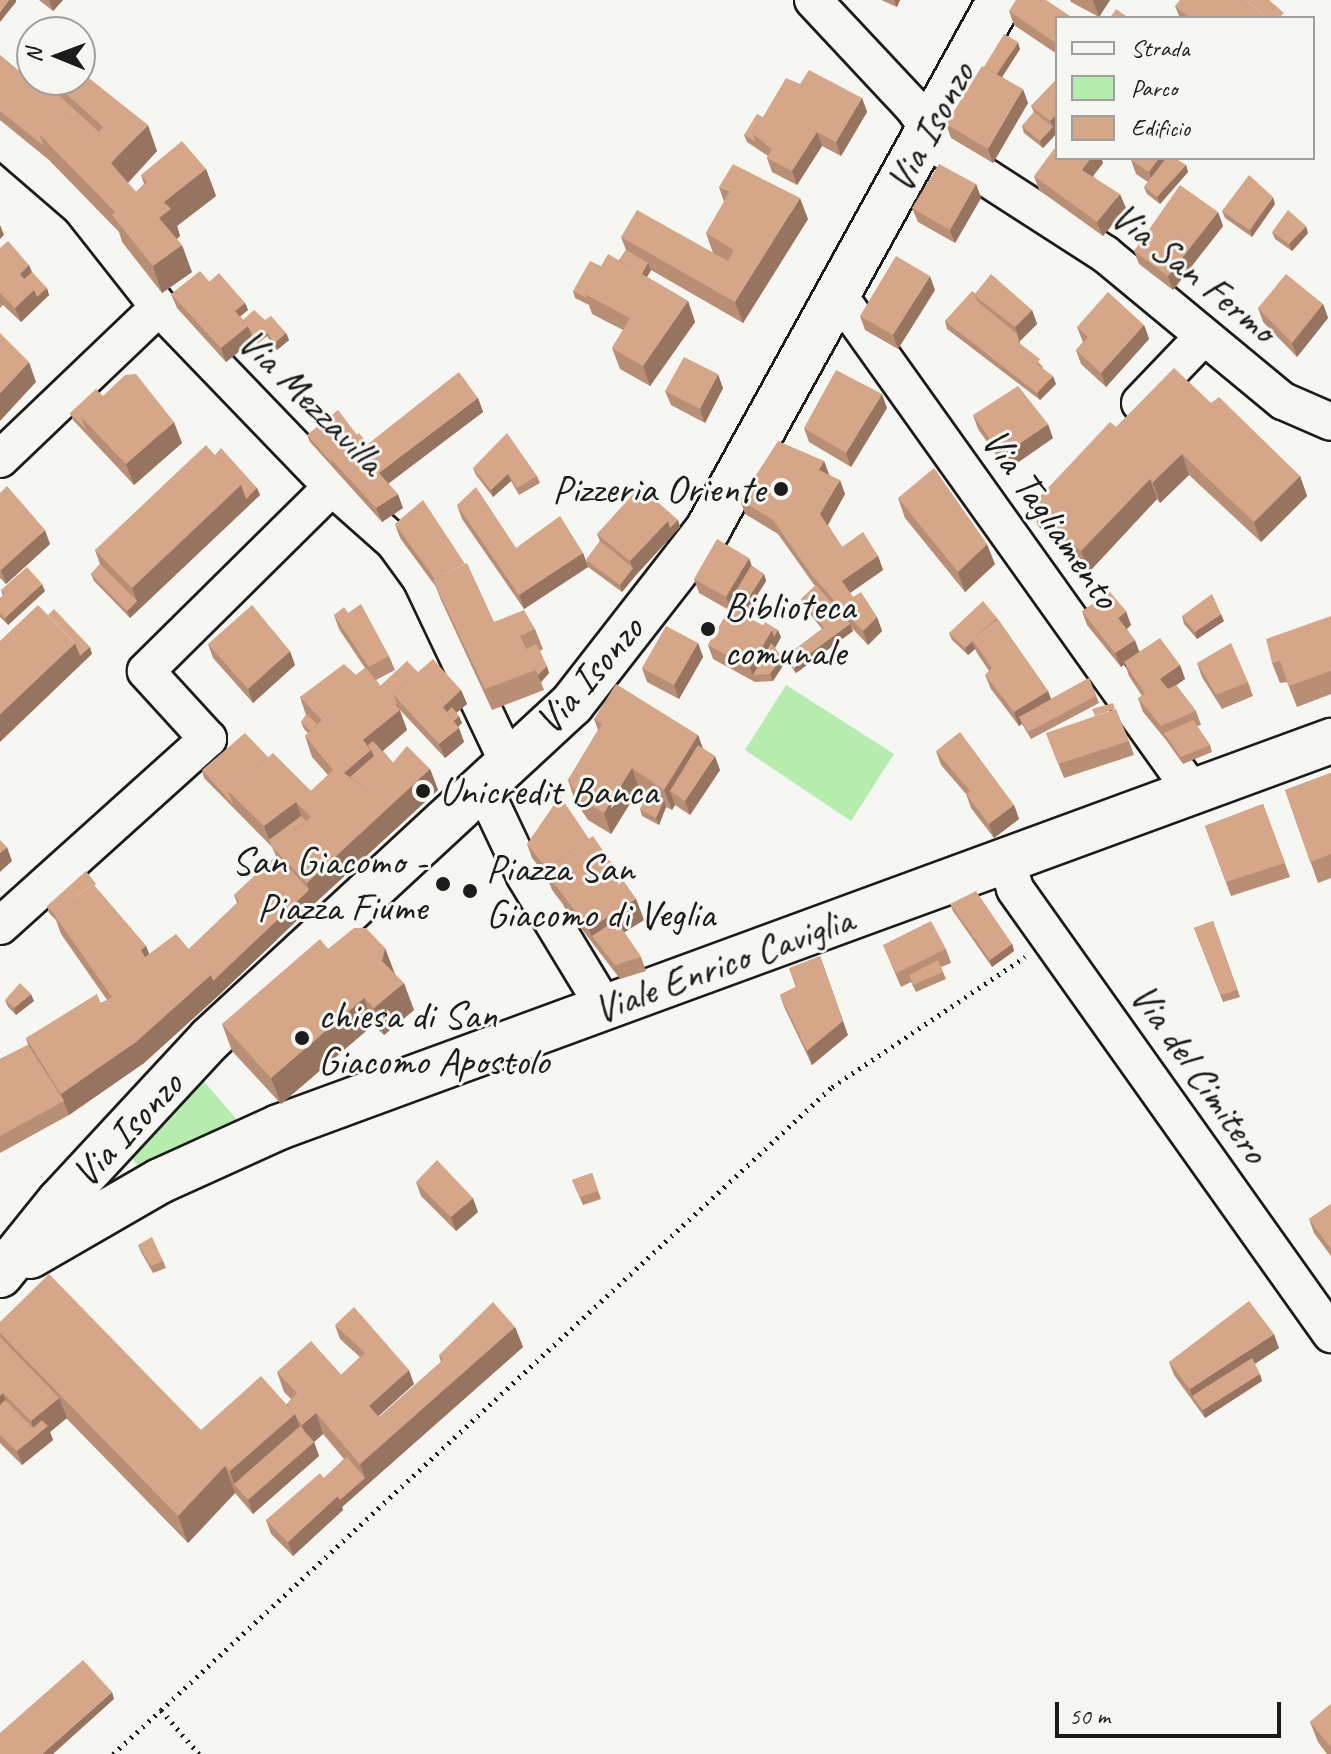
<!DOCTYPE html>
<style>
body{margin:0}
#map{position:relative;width:1331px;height:1754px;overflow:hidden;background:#f6f6f2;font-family:Caveat,sans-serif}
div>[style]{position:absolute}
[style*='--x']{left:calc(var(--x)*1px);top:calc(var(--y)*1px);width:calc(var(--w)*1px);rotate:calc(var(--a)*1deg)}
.green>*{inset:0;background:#b6ecae}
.path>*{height:5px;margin-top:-2.5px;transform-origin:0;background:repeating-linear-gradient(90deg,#1c1c1c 0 2px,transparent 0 8px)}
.roads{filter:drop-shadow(2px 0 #1c1c1c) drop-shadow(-2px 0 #1c1c1c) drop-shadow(0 2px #1c1c1c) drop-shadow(0 -2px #1c1c1c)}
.minor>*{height:36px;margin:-18px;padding:0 18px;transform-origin:18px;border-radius:18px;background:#f6f6f2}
.major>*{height:44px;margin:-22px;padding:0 22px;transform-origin:22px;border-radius:22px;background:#f6f6f2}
.wall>*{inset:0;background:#b88f75}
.shaded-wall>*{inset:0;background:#96745f}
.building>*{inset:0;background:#d6a688}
.dots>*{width:22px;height:22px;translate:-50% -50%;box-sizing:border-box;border:4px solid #f6f6f2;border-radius:50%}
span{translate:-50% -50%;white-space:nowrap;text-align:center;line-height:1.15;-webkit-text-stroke:6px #f6f6f2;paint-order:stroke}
.street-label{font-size:40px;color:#1c1c1c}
.poi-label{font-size:40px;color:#1c1c1c}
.right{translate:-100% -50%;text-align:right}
.left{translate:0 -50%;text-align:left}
.legend{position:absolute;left:1055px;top:16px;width:260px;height:144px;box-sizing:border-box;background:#f6f6f2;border:2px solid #9f9f9c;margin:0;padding:10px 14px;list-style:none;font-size:24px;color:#1c1c1c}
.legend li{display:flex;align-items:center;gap:16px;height:40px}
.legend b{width:40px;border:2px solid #9f9f9c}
.north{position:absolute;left:16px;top:16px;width:80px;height:80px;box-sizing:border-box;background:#f6f6f2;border:2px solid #9f9f9c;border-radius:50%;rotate:271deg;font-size:22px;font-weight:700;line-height:32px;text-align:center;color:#1c1c1c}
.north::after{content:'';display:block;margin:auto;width:28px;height:36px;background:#1c1c1c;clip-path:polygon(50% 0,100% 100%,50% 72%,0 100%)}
.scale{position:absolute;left:1055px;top:1702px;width:226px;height:36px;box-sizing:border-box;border:4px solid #1c1c1c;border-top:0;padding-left:10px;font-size:24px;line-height:28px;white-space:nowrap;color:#1c1c1c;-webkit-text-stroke:6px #f6f6f2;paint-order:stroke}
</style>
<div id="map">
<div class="green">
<i style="clip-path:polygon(786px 685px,894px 754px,851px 821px,745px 750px)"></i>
<i style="clip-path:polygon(202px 1079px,237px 1120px,138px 1166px,127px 1152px)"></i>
</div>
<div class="path">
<i style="--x:113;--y:1754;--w:65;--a:-42.5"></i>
<i style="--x:199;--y:1754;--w:58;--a:-130.8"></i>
<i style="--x:161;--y:1710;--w:916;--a:-42.88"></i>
<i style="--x:832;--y:1087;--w:233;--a:-34"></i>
</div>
<div class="roads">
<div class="minor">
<i style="--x:813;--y:0;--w:146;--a:46.9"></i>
<i style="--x:913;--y:107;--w:54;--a:54"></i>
<i style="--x:945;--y:151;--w:190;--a:32.8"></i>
<i style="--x:1105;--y:254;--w:231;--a:39.6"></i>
<i style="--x:1283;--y:401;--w:52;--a:23.6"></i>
<i style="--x:0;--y:138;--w:107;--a:40.8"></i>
<i style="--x:81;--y:208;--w:126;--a:51.8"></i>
<i style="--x:159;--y:307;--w:250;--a:46.1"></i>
<i style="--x:332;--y:487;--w:83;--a:41.6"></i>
<i style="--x:394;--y:542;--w:46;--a:53.9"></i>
<i style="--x:421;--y:579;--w:205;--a:64.6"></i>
<i style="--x:839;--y:296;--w:608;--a:54.51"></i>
<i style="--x:1140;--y:403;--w:91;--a:-46.3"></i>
<i style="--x:0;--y:459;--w:220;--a:-43.7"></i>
<i style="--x:483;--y:787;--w:98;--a:64.7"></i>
<i style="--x:525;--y:876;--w:154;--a:58.8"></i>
<i style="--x:1006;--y:859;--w:31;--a:73"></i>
<i style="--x:1015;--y:889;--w:546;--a:54.62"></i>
<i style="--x:0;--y:926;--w:280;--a:-42"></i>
<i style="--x:208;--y:739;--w:92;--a:-132.4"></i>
<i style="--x:146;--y:671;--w:262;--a:-44.7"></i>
</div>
<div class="major">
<i style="--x:30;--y:1256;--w:150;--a:-30"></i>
<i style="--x:160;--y:1181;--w:131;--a:-24.4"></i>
<i style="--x:279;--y:1127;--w:1121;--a:-20.15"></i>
<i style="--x:0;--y:1275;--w:94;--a:-51.1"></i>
<i style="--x:59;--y:1202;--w:222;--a:-47.2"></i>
<i style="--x:210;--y:1039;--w:493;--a:-42.8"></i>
<i style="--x:572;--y:704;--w:222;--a:-52.1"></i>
<i style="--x:708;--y:529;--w:604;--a:-61.1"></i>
</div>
</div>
<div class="wall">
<i style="clip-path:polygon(39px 0,63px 0,53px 11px)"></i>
<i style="clip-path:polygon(881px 0,900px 0,897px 7px)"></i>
<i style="clip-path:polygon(1070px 0,1110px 0,1099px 17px,1071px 2px)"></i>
<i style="clip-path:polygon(1175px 6px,1285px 18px,1180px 18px)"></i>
<i style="clip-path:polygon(1009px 11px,1057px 18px,1057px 54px,1014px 25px)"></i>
<i style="clip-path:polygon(1020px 49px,1002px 77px,1028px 103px,993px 163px,951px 138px,946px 124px,984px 67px)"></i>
<i style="clip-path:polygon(32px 54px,32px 80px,80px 80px,157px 151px,128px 183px,136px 192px,144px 184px,141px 175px,206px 169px,216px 196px,177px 226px,180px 236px,177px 239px,192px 272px,162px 293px,122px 242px,119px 232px,49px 160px,0 120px,0 55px,28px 79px,23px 64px)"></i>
<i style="clip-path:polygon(1057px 79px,1057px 133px,1043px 148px,1024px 133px,1022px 126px,1034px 112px,1031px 106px)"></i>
<i style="clip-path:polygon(800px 84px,862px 98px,867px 112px,841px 156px,822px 146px,797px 185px,772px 172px,767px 158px,768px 156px,747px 142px,744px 135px)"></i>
<i style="clip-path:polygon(1057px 158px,1101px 158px,1103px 163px,1093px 176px,1126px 208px,1103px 236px,1039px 190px,1034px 176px)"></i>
<i style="clip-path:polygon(1131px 160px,1186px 165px,1188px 172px,1160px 204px,1147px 194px,1144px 187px,1148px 182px,1136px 174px)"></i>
<i style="clip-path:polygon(976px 184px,981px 198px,955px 243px,918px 222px,912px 208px)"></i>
<i style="clip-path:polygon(719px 187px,808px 219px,743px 323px,651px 270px,647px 277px,688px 301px,695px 322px,650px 386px,620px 369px,612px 348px,623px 330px,592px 314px,589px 305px,575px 298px,573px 291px,601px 266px,619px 260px,626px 250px,621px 237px,713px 253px,706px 233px,724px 202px)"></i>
<i style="clip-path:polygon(1275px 204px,1252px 237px,1225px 218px,1222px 211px)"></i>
<i style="clip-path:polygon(1218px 212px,1223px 226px,1173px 290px,1139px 264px,1134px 251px)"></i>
<i style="clip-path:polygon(1272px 232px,1308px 233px,1292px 251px,1275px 239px)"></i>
<i style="clip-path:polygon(0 248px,29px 265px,32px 272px,49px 295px,21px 322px,3px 305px,0 308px)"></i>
<i style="clip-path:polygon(209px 282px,245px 303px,248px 310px,240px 316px,243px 320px,265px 320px,286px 333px,289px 340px,277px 350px,267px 336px,257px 344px,253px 340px,226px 362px,177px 308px,171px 294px)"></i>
<i style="clip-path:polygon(935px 290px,898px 349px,865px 330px,860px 316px)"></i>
<i style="clip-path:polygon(975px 293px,1032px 310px,1037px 324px,1020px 341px,1020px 344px,1043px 367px,1042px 368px,1056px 384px,1040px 400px,947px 329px,945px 321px)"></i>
<i style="clip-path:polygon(1323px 304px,1328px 318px,1297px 357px,1263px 322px,1258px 308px)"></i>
<i style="clip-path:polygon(1144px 325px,1149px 339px,1106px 387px,1081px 364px,1076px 350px,1083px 342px,1077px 327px)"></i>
<i style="clip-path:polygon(723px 388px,705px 423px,671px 405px,665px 391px)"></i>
<i style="clip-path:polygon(103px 396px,182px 443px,134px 485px,73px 420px,70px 413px)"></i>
<i style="clip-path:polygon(478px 398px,483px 412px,388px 483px,403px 508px,382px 522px,310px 442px,307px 435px,357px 435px,368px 444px)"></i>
<i style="clip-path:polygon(1211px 403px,1300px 476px,1307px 496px,1261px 542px,1189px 475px,1160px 503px,1157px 499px,1089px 572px,1038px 526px,1031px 506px,1116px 427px)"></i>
<i style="clip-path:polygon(887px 408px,851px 467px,809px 442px,804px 428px)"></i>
<i style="clip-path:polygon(973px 415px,1053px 438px,1007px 470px,978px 429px)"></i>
<i style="clip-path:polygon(215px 455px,257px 488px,260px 495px,130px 618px,94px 581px,91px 574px,100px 564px,95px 550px)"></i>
<i style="clip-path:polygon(824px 461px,829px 474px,845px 494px,828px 525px,842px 547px,878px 556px,883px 570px,850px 593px,853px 597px,877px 617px,882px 631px,868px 645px,851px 627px,853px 631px,796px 673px,788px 663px,786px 656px,822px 629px,804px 606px,801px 599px,815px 586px,778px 534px,745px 514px,740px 500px)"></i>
<i style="clip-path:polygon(473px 468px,537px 476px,540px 483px,519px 495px,511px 481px,493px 497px,476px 475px)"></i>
<i style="clip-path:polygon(0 493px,50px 544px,6px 584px,0 578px)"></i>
<i style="clip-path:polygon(639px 496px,678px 520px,680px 527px,636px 575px,622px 592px,588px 567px,586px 560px,600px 541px,597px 534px)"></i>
<i style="clip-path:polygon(898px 498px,995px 564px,965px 592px,905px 518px)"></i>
<i style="clip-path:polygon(457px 505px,516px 548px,583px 553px,588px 567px,524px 609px,462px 519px)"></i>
<i style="clip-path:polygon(395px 524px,494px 622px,535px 629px,543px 649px,540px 651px,549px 673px,541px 682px,544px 690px,492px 710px,441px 600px,436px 587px,400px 538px)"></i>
<i style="clip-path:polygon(752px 566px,764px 574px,766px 581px,744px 616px,781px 637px,775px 648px,784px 664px,773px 681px,755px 682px,713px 659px,708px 645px,729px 610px,699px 593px,694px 579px)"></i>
<i style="clip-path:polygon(1px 590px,45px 591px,8px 625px,0 617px,0 598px,3px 596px)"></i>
<i style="clip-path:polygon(1082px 611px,1131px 625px,1127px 629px,1139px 651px,1180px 665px,1185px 679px,1176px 685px,1196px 711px,1201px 725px,1197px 726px,1210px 745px,1212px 752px,1183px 764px,1166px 740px,1143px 712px,1138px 698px,1142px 696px,1129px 676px,1125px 664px,1121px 667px,1087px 625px)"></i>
<i style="clip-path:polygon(348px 613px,389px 656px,395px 670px,376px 680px,380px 686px,418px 672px,461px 690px,467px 704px,456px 713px,462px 723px,458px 726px,464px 742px,445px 758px,400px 710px,407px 730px,383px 751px,393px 763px,430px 769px,438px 790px,314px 904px,219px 995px,144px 1063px,69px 1115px,0 1153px,0 1059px,28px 1045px,26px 1038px,107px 1000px,61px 934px,56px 920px,49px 913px,47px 906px,99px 891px,146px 946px,149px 954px,189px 949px,237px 903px,234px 895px,276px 856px,272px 847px,204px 778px,202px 770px,268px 757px,311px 791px,328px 775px,312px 757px,305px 736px,308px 733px,304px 729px,301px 722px,306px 715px,300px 697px,356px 675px,365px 668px,339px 629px,334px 615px)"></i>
<i style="clip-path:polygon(1182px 616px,1224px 621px,1197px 639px,1184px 624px)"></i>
<i style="clip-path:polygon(1331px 616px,1331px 694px,1297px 707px,1287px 682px,1280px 683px,1272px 663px)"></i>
<i style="clip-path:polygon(997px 618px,1048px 691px,1051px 699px,1089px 678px,1099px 703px,1031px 739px,1022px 724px,1019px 726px,991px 689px,985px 675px,989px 671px,977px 653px,975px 649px,968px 655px,952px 640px,949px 633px)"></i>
<i style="clip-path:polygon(698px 643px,703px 657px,679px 699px,647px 682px,642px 668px)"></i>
<i style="clip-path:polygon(208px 644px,295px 665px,253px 703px,213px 658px)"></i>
<i style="clip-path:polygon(1197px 663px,1248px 682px,1253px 696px,1222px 709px,1202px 677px)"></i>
<i style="clip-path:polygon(594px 719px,698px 735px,703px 749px,720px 770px,690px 815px,675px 805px,672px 810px,666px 807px,659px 825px,642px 816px,640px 809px,648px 795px,639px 789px,611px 834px,588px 820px,575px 801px,568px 780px,598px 730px)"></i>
<i style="clip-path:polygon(1046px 733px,1129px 741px,1134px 755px,1064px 778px)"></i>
<i style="clip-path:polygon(936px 751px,1014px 805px,1019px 819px,994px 838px,971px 808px,966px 794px,941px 765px)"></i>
<i style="clip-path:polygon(1331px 773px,1331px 878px,1318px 883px,1285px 790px)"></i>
<i style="clip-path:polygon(1263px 804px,1290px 877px,1231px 896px,1205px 826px)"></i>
<i style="clip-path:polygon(589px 839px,636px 899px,644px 920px,624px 932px,641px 957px,646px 971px,620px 979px,552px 890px,547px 877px,532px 858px,527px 844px)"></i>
<i style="clip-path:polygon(950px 904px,1012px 944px,1014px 951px,992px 967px,953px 911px)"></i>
<i style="clip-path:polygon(1213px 921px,1240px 997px,1223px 1002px,1194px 928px)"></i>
<i style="clip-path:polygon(883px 945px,946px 949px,951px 963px,941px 967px,946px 979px,916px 992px,911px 982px,901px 987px)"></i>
<i style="clip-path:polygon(385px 948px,395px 974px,414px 1010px,384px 1035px,373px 1025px,281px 1104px,232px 1051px,222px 1024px,328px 949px)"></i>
<i style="clip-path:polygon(789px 968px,848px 1035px,812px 1065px,785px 1009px,780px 995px,796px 987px)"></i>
<i style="clip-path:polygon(5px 1000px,34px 1001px,16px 1015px,8px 1007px)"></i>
<i style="clip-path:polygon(592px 1173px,601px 1199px,583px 1205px,572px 1180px)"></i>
<i style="clip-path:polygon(416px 1182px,478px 1212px,456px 1231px,421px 1196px)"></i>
<i style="clip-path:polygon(1331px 1204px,1331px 1256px,1314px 1233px,1309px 1219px)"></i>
<i style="clip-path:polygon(138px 1245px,163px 1261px,166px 1268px,153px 1273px,141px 1252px)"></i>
<i style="clip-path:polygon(0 1322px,201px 1430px,287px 1404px,291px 1399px,284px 1392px,277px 1372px,341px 1375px,360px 1357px,340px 1339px,335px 1325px,414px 1384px,378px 1416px,379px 1417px,441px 1362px,439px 1355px,515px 1327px,523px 1347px,342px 1507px,343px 1510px,293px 1556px,271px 1534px,266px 1520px,324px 1478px,344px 1459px,323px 1434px,314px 1442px,319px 1456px,253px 1514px,235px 1493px,188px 1543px,66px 1418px,50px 1432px,53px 1440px,22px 1465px,0 1443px)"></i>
<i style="clip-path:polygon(1279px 1348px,1254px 1364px,1262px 1381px,1205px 1418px,1174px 1375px,1169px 1362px)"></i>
<i style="clip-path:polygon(1331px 1704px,1331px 1754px,1327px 1754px,1318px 1742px,1310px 1722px)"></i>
</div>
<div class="shaded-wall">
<i style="clip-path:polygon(9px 0,16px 0,16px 2px,0 22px,0 12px)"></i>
<i style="clip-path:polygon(49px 0,63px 0,53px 11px)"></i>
<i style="clip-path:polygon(894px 0,900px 0,897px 7px)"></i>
<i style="clip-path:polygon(1093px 0,1110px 0,1099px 17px)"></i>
<i style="clip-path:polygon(1018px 42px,1020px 49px,997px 85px,994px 78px)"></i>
<i style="clip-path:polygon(45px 80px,49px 80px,58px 104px,53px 109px,43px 82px)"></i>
<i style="clip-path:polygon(1023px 89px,1028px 103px,993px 163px,988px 149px)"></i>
<i style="clip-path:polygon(862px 98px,867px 112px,841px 156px,836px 142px)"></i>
<i style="clip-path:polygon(1057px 114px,1057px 133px,1043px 148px,1040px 141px,1053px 127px,1050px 121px)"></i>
<i style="clip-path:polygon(148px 125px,157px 151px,121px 190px,111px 163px)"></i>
<i style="clip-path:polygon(817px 132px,822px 146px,797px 185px,792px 171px)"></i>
<i style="clip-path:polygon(1091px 158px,1101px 158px,1103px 163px,1087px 184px,1082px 170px)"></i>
<i style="clip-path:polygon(1159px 158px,1175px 158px,1154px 186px,1149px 172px)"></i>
<i style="clip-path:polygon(1186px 165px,1188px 172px,1160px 204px,1157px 197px)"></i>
<i style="clip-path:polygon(206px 169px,216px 196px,177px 226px,180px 236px,169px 245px,159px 218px,164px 202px)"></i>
<i style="clip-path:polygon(976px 184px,981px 198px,955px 243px,950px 230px)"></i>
<i style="clip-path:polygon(1120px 194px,1126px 208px,1103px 236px,1097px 222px)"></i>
<i style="clip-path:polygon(1273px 197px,1275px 204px,1252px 237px,1250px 230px)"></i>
<i style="clip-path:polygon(800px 198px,808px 219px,743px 323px,735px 302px)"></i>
<i style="clip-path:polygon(1218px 212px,1223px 226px,1173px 290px,1168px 276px)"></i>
<i style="clip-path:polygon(0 225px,4px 235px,0 239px)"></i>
<i style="clip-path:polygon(1306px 226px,1308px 233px,1292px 251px,1289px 244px)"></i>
<i style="clip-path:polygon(182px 245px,192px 272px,162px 293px,153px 266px)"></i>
<i style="clip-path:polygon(648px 263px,651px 270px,640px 289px,637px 282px)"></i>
<i style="clip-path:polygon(29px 265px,34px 279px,22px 281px,20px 274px)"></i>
<i style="clip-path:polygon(930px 276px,935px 290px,898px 349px,893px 335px)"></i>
<i style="clip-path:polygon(47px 288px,49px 295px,21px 322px,15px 308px,34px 290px)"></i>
<i style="clip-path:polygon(688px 301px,695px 322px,650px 386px,643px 366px)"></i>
<i style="clip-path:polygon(245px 303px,248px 310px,236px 320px,233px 313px)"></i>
<i style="clip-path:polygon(1323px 304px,1328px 318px,1297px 357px,1292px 343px)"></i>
<i style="clip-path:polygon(1032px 310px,1037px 324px,1020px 341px,1015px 327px)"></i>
<i style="clip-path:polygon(1144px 325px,1149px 339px,1106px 387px,1101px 373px)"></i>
<i style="clip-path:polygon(248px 326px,253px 340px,226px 362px,221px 348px)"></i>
<i style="clip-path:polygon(264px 329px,267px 336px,257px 344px,255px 337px)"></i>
<i style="clip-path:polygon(286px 333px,289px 340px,277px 350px,275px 343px)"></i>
<i style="clip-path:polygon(29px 362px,36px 382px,0 421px,0 393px)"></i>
<i style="clip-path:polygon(718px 374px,723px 388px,705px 423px,700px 409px)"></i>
<i style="clip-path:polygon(1053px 376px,1056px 384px,1040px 400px,1037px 393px)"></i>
<i style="clip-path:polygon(882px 394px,887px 408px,851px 467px,846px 453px)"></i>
<i style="clip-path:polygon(478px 398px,483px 412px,384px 487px,379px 473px)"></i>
<i style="clip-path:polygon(174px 422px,182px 443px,134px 485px,126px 464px)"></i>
<i style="clip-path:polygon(1048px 424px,1053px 438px,1007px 470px,1002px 456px)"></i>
<i style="clip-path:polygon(1182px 454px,1189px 475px,1160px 503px,1153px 482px)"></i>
<i style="clip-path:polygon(824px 461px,829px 475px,819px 470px)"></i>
<i style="clip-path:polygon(508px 474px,511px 481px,493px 497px,491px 490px)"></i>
<i style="clip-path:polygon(1300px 476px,1307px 496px,1261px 542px,1254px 522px)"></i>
<i style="clip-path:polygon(1150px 479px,1157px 499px,1089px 572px,1081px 551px)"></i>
<i style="clip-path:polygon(840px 480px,845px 494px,826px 528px,820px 514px)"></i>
<i style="clip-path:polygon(241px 485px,257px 488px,260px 495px,130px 618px,127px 611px,137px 601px,132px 588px)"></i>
<i style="clip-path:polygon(398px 494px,403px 508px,382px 522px,376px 508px)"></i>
<i style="clip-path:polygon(678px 520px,680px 527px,636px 575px,622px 592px,620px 585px,633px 568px,630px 561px,668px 521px)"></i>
<i style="clip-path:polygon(45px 530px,50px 544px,6px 584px,1px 570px)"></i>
<i style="clip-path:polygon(987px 544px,995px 564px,965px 592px,958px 572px)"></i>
<i style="clip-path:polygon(583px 553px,588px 567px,524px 609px,519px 595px)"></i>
<i style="clip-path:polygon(878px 556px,883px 570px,847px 595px,842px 581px)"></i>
<i style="clip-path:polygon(749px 558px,754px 572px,728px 604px,731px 611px,726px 597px)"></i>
<i style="clip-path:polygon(764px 574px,766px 581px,739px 624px,736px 617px)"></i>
<i style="clip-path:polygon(42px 584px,45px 591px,8px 625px,5px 618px)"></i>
<i style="clip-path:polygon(1126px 611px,1131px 625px,1123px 632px,1118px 618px)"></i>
<i style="clip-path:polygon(1221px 614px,1224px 621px,1197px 639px,1195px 632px)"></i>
<i style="clip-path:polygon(877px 617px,882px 631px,868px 645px,863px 631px)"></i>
<i style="clip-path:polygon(850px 624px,853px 631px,796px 673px,793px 666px)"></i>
<i style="clip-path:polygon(772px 630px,778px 630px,781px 637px,760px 674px,753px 675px,750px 668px)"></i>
<i style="clip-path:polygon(1135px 640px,1140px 654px,1121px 667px,1115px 653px)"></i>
<i style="clip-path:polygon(972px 642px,975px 649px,968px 655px,965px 648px)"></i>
<i style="clip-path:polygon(75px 643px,90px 647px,92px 654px,0 742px,0 714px)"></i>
<i style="clip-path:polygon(698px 643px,703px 657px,679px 699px,674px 685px)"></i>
<i style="clip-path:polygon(290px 651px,295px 665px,253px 703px,248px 689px)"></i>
<i style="clip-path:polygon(782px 657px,784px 664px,773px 681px,770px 674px)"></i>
<i style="clip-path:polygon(1180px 665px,1185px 679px,1165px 693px,1160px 679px)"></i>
<i style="clip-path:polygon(547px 666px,549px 673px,541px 682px,538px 675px)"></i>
<i style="clip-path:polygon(461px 690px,467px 704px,449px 719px,443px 707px)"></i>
<i style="clip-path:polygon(1048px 691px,1053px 705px,1019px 717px,1022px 724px,1019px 726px,1014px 712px)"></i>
<i style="clip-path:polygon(397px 704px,407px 730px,374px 758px,358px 789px,344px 773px,363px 740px)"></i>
<i style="clip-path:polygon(459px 716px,462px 723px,455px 730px,452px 722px)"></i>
<i style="clip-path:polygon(459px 728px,464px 742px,445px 758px,439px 744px)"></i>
<i style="clip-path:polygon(698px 735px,705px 755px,670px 791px,675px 805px,672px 810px,664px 790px)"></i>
<i style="clip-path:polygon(715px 756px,720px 770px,690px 815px,685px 801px)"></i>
<i style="clip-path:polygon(632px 768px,639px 789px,611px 834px,604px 813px)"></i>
<i style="clip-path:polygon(430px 769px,438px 790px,314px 904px,219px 995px,144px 1063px,69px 1115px,61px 1094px,211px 975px,309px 890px,307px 883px)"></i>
<i style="clip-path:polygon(664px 800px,666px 807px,659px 825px,656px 818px)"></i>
<i style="clip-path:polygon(296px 802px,304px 823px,272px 847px,264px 826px)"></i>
<i style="clip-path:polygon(1014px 805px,1019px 819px,994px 838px,989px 824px)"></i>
<i style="clip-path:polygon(7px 847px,12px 861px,0 872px,0 853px)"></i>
<i style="clip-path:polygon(636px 899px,644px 920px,601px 947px,592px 936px,597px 950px,589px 929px)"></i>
<i style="clip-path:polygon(1012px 944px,1014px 951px,992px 967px,990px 960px)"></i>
<i style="clip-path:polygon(146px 946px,154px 966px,148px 971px,141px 950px)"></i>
<i style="clip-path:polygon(385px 948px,395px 975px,382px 961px)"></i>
<i style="clip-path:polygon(820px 956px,848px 1035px,812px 1065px,807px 1051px)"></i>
<i style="clip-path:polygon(404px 983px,414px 1010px,384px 1035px,374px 1008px)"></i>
<i style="clip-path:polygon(31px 994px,34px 1001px,16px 1015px,14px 1008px)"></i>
<i style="clip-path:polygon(364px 998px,373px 1025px,281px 1104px,271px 1078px)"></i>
<i style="clip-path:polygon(473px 1198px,478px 1212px,456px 1231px,451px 1217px)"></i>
<i style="clip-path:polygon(515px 1327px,523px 1347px,342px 1507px,343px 1510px,293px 1556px,288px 1542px,338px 1496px,365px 1478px,360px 1464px)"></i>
<i style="clip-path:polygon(1274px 1334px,1279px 1348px,1197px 1402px,1192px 1396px,1190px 1389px)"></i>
<i style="clip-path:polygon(409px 1370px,414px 1384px,372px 1422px,367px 1408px)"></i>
<i style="clip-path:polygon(1260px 1374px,1262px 1381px,1205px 1418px,1203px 1410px)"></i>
<i style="clip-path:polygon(3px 1393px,11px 1413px,0 1423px,0 1396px)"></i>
<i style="clip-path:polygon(59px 1398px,67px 1418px,50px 1432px,53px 1440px,22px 1465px,17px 1451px,36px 1436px,31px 1421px)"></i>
<i style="clip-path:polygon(316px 1413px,323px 1434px,314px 1442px,319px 1456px,253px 1514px,248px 1500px,310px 1445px,302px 1425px)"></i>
<i style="clip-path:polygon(295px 1414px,305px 1440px,234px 1484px,239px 1498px,230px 1471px)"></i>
<i style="clip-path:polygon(225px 1466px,235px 1493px,188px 1543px,178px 1516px)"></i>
<i style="clip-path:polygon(112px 1692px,114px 1699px,53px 1754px,42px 1754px)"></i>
</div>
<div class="building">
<i style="clip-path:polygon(0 0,9px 0,0 12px)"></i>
<i style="clip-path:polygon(1016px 0,1046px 0,1073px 18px,1057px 18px,1057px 44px,1009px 11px)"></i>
<i style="clip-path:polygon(1180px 0,1246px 0,1264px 15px,1262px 18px,1190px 18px,1175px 6px)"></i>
<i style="clip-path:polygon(1246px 0,1269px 0,1284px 13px,1279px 18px,1265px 18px,1264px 15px)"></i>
<i style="clip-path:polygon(1116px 9px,1129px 18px,1110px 18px)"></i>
<i style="clip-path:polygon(60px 23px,67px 32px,52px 32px)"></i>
<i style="clip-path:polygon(1004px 34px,1018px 42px,997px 74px,984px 67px)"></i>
<i style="clip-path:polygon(32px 54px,32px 72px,23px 64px)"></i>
<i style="clip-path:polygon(0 55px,48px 95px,53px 90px,99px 132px,93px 139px,60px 109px,39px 134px,44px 146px,0 111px)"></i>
<i style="clip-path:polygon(982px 66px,1023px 89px,988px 149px,946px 124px)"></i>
<i style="clip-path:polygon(809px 70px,862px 98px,836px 142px,817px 132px,792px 171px,767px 158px,772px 149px,753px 134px,786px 78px,800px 84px)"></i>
<i style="clip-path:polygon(80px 71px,148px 125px,111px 163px,136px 192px,147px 182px,141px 175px,182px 141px,206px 169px,164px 202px,171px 209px,159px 218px,182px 245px,153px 266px,112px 215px,115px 212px,39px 134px,60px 109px,93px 139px,103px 127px,51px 80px,80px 80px)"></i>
<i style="clip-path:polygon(1057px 79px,1057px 114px,1050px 121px,1031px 106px)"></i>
<i style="clip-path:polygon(1034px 112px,1053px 127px,1040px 141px,1022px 126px)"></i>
<i style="clip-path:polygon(757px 114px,763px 117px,753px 134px,755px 141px,744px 135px)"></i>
<i style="clip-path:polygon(1057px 145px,1057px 158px,1091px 158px,1082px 170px,1120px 194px,1097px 222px,1034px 176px)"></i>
<i style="clip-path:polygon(1132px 158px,1159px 158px,1149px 172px,1131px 160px)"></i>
<i style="clip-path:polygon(1166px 158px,1175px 158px,1186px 165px,1157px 197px,1144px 187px)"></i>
<i style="clip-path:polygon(733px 164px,800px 198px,735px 302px,621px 237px,637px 210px,728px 261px,734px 250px,706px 233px,730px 191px,719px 187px)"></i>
<i style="clip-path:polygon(939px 164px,976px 184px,950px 230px,912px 208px)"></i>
<i style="clip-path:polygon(1249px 175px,1273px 197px,1250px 230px,1222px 211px)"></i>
<i style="clip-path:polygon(1180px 185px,1218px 212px,1168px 276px,1134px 251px)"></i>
<i style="clip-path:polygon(1288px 210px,1306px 226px,1289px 244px,1272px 232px)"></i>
<i style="clip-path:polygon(8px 241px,29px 265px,20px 274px,34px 290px,15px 308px,0 293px,0 248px)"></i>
<i style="clip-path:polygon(626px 250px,648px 263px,642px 274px,619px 260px)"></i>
<i style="clip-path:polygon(608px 254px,688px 301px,643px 366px,612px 348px,630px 318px,585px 294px)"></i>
<i style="clip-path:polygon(896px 256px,930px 276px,893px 335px,860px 316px)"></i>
<i style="clip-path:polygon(590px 261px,601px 266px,585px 294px,587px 298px,573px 291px)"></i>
<i style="clip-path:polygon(200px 271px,248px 326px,221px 348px,171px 294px)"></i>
<i style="clip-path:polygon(32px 272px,47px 288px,37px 297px,34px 290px,24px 279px)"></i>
<i style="clip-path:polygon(219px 273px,245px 303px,235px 311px,209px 282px)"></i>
<i style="clip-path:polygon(991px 274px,1032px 310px,1015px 327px,974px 295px)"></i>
<i style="clip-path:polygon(1286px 274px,1323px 304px,1292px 343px,1258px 308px)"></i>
<i style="clip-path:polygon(972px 291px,975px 293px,974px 295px,977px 301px,1017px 334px,1019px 343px,1040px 359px,1037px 364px,1053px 376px,1037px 393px,945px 321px)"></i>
<i style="clip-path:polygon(1108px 292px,1144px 325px,1101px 373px,1076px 350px,1088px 337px,1077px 327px)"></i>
<i style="clip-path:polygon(254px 310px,265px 320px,271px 316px,286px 333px,275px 343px,264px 329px,255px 337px,243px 320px)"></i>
<i style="clip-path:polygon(0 333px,29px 362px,0 393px)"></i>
<i style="clip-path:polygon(684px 357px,718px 374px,700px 409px,665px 391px)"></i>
<i style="clip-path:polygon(1174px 368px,1211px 403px,1219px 397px,1300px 476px,1254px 522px,1182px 454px,1153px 482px,1150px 479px,1081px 551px,1031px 506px,1110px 422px,1116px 427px)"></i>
<i style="clip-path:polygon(836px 370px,882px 394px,846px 453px,804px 428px)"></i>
<i style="clip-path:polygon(459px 372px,478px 398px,379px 473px,398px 494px,376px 508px,330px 458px,359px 433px,368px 444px)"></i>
<i style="clip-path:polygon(136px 374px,174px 422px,126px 464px,81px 417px,125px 375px)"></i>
<i style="clip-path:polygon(1018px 386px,1048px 424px,1002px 456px,973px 415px)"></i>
<i style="clip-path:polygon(96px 389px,103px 396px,81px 417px,86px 430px,70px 413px)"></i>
<i style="clip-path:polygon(338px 410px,357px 435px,330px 458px,333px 464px,307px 435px)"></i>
<i style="clip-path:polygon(507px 433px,537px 476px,517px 488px,508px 474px,491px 490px,473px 468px)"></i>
<i style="clip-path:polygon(778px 441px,824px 461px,819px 470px,840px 480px,820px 514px,842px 547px,863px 532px,878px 556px,842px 581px,853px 597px,861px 592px,877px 617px,863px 631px,814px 578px,773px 520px,740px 500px)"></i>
<i style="clip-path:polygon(206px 445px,241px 485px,132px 588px,95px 550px)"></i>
<i style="clip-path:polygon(221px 448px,257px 488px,246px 499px,241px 485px,215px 455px)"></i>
<i style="clip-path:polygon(934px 468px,987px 544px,958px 572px,898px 498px)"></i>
<i style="clip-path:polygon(7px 486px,45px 530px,1px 570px,0 569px,0 493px)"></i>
<i style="clip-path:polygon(476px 487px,516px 548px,560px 516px,583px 553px,519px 595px,457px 505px)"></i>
<i style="clip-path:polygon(644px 490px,678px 520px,670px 528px,668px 521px,639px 496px)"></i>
<i style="clip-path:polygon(635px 492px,668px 521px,630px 561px,597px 534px)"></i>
<i style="clip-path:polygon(423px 500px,465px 564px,435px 579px,395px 524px)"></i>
<i style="clip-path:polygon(717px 539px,749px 558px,726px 597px,694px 579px)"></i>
<i style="clip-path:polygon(600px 541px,633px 568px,620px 585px,586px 560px)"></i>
<i style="clip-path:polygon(467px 563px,494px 622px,524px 610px,535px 629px,520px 636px,536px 670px,485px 689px,433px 580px)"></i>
<i style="clip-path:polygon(100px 564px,137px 601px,127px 611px,91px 574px)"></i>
<i style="clip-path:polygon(751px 566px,764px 574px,739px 613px,736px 612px,736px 609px,728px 604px)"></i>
<i style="clip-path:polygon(27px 567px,42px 584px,5px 618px,0 613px,0 598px,5px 594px,1px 590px)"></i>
<i style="clip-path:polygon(816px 585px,850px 624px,793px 666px,786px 656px,824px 628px,801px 599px)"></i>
<i style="clip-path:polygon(1110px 592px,1126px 611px,1118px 618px,1135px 640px,1115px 653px,1082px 611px)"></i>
<i style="clip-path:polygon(1212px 594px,1221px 614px,1195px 632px,1182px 616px)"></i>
<i style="clip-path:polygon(983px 601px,997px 618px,972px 639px,973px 641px,965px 648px,949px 633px)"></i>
<i style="clip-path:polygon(361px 604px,389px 656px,369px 667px,334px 615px,344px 607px,348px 613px)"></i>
<i style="clip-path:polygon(38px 605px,75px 643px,0 714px,0 641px)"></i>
<i style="clip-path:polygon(252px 605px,290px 651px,248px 689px,208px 644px)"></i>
<i style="clip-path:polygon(730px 608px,772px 630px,750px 668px,708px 645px)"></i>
<i style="clip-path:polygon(54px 609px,90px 647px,80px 656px,75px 643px,48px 615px)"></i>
<i style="clip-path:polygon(1331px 616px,1331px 671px,1289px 686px,1280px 661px,1272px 663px,1266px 639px)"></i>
<i style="clip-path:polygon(998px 619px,1048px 691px,1014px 712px,985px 675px,992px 668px,972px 639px)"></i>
<i style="clip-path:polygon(765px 622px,778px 630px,774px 637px,772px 630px,763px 626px)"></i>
<i style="clip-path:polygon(666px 626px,698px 643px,674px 685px,642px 668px)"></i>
<i style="clip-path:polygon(1160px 638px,1180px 665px,1160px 679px,1168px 689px,1176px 685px,1196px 711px,1161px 726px,1138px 698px,1145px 694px,1124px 662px)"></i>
<i style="clip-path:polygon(771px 643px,782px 657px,770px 674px,753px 675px)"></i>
<i style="clip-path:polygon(1231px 643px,1248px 682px,1216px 695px,1197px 663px)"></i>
<i style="clip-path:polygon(536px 644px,547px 666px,538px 675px,526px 649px)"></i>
<i style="clip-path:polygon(433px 659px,461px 690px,443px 707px,459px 728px,439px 744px,393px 694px)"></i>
<i style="clip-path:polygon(407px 661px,418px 672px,393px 694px,397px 704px,396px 705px,380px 686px)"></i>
<i style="clip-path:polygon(344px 664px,356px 675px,366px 668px,400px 710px,363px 740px,371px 750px,344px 773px,369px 791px,407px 746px,430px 769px,307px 883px,274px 849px,311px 817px,296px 802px,264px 826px,228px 791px,273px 753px,311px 791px,333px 770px,305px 736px,322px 720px,300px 697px)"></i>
<i style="clip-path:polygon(1089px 678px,1096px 696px,1028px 732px,1019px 717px)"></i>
<i style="clip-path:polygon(616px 684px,698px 735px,664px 790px,632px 768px,604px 813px,581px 800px,568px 780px,602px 724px,594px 719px)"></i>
<i style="clip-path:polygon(1113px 703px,1115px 709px,1095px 716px,1092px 709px)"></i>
<i style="clip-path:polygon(452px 707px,459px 716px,454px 721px,447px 712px)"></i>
<i style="clip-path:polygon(1116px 709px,1129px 741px,1058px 764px,1046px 733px)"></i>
<i style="clip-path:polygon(307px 714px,317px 724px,310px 731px,301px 722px)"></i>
<i style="clip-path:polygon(1193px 720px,1210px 745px,1181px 757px,1164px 733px)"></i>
<i style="clip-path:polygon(960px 732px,1014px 805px,989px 824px,966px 794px,970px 791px,936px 751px)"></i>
<i style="clip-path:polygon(245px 733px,268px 757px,228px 791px,233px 804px,202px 770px)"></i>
<i style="clip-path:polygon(373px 741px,393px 763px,369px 791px,350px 777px,374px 756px,371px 750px,368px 745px)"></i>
<i style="clip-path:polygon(698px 745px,715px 756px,685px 801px,670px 791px)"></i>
<i style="clip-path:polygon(1331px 773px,1331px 854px,1310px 862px,1285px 790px)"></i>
<i style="clip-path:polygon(651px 791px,664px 800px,656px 818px,640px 809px)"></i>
<i style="clip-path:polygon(560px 796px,589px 839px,546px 868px,527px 844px)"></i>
<i style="clip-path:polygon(1263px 804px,1285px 863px,1226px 882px,1205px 826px)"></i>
<i style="clip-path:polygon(301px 816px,306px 821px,274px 849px,276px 856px,269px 840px)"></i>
<i style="clip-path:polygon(593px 836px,636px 899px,589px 929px,544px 870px)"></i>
<i style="clip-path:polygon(0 840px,7px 847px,0 853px)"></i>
<i style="clip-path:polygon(277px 855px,309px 890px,213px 981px,211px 975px,189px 949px,239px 901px,234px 895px)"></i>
<i style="clip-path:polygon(86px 871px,96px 884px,94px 886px,93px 884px,53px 913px,47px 906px)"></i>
<i style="clip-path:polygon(93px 884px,146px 946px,141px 950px,145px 957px,176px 934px,211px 975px,136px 1042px,61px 1094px,26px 1038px,97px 994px,101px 1004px,112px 997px,53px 913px)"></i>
<i style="clip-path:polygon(976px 891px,1012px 944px,990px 960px,950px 904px)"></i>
<i style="clip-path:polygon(616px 920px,641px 957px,615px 965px,592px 936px)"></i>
<i style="clip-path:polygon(931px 921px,946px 949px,896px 973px,883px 945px)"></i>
<i style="clip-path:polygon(1213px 921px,1237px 990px,1221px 995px,1194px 928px)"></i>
<i style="clip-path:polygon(354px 928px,366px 928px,385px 948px,382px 961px,404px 983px,374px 1008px,364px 998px,271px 1078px,222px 1024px,320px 939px,328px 949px)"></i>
<i style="clip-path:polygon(820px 956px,843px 1021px,807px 1051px,780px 995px,797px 986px,789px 968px)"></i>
<i style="clip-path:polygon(938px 960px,943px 972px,913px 985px,909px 975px)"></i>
<i style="clip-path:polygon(20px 983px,31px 994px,14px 1008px,5px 1000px)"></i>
<i style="clip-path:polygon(28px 1045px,64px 1101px,0 1136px,0 1059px)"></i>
<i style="clip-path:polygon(437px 1160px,473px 1198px,451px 1217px,416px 1182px)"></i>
<i style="clip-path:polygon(592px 1173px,598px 1191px,580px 1197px,572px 1180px)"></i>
<i style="clip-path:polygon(1331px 1204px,1331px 1249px,1309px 1219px)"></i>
<i style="clip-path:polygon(152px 1237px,163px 1261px,151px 1266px,138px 1245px)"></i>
<i style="clip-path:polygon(49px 1274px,201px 1430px,261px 1376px,295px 1414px,230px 1471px,225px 1466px,178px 1516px,0 1333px,0 1322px)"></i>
<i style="clip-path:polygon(1249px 1301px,1274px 1334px,1190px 1389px,1169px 1362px)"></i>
<i style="clip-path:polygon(493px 1302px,515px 1327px,360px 1464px,316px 1413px,302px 1425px,298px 1420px,295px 1414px,287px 1404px,297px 1393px,277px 1372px,311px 1341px,379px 1417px,443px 1360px,439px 1355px)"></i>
<i style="clip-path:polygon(354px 1307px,409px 1370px,369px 1406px,341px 1375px,365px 1353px,335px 1325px)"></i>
<i style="clip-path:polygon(0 1337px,59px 1398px,31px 1421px,3px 1393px,0 1396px)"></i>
<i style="clip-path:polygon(1252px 1358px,1260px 1374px,1203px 1410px,1192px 1396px)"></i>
<i style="clip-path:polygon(5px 1400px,33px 1428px,42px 1420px,48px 1426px,17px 1451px,0 1435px,0 1405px)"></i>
<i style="clip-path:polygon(300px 1426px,314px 1442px,248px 1500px,234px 1484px)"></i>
<i style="clip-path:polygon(347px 1457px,365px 1478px,340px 1500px,324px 1478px)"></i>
<i style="clip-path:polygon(320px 1473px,338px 1496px,288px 1542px,266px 1520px)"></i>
<i style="clip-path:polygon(83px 1660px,112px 1692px,42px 1754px,0 1754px,0 1733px)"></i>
<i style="clip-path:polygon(1331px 1704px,1331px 1747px,1310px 1722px)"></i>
</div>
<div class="dots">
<i style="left:781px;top:489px;background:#1c1c1c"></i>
<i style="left:708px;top:629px;background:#1c1c1c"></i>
<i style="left:423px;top:791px;background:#1c1c1c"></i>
<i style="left:443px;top:884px;background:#1c1c1c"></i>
<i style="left:470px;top:891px;background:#1c1c1c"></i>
<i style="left:302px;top:1038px;background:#1c1c1c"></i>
</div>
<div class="street-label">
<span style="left:930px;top:127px;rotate:-61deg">Via Isonzo</span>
<span style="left:1194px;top:272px;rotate:39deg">Via San Fermo</span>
<span style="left:312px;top:401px;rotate:45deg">Via Mezzavilla</span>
<span style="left:1051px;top:518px;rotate:55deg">Via Tagliamento</span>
<span style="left:589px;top:675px;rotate:-49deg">Via Isonzo</span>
<span style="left:723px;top:964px;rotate:-20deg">Viale Enrico Caviglia</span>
<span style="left:1200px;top:1073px;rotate:55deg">Via del Cimitero</span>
<span style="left:127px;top:1129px;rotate:-47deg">Via Isonzo</span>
</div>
<div class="poi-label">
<span class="right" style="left:765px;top:489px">Pizzeria Oriente</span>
<span class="left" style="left:724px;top:629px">Biblioteca<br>comunale</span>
<span class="left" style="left:439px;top:791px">Unicredit Banca</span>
<span class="right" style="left:427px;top:884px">San Giacomo -<br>Piazza Fiume</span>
<span class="left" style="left:486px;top:891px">Piazza San<br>Giacomo di Veglia</span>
<span class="left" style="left:318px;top:1038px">chiesa di San<br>Giacomo Apostolo</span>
</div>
<ul class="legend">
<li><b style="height:10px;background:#f6f6f2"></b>Strada</li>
<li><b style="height:22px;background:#b6ecae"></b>Parco</li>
<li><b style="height:22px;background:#d6a688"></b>Edificio</li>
</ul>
<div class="north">N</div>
<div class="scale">50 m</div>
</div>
